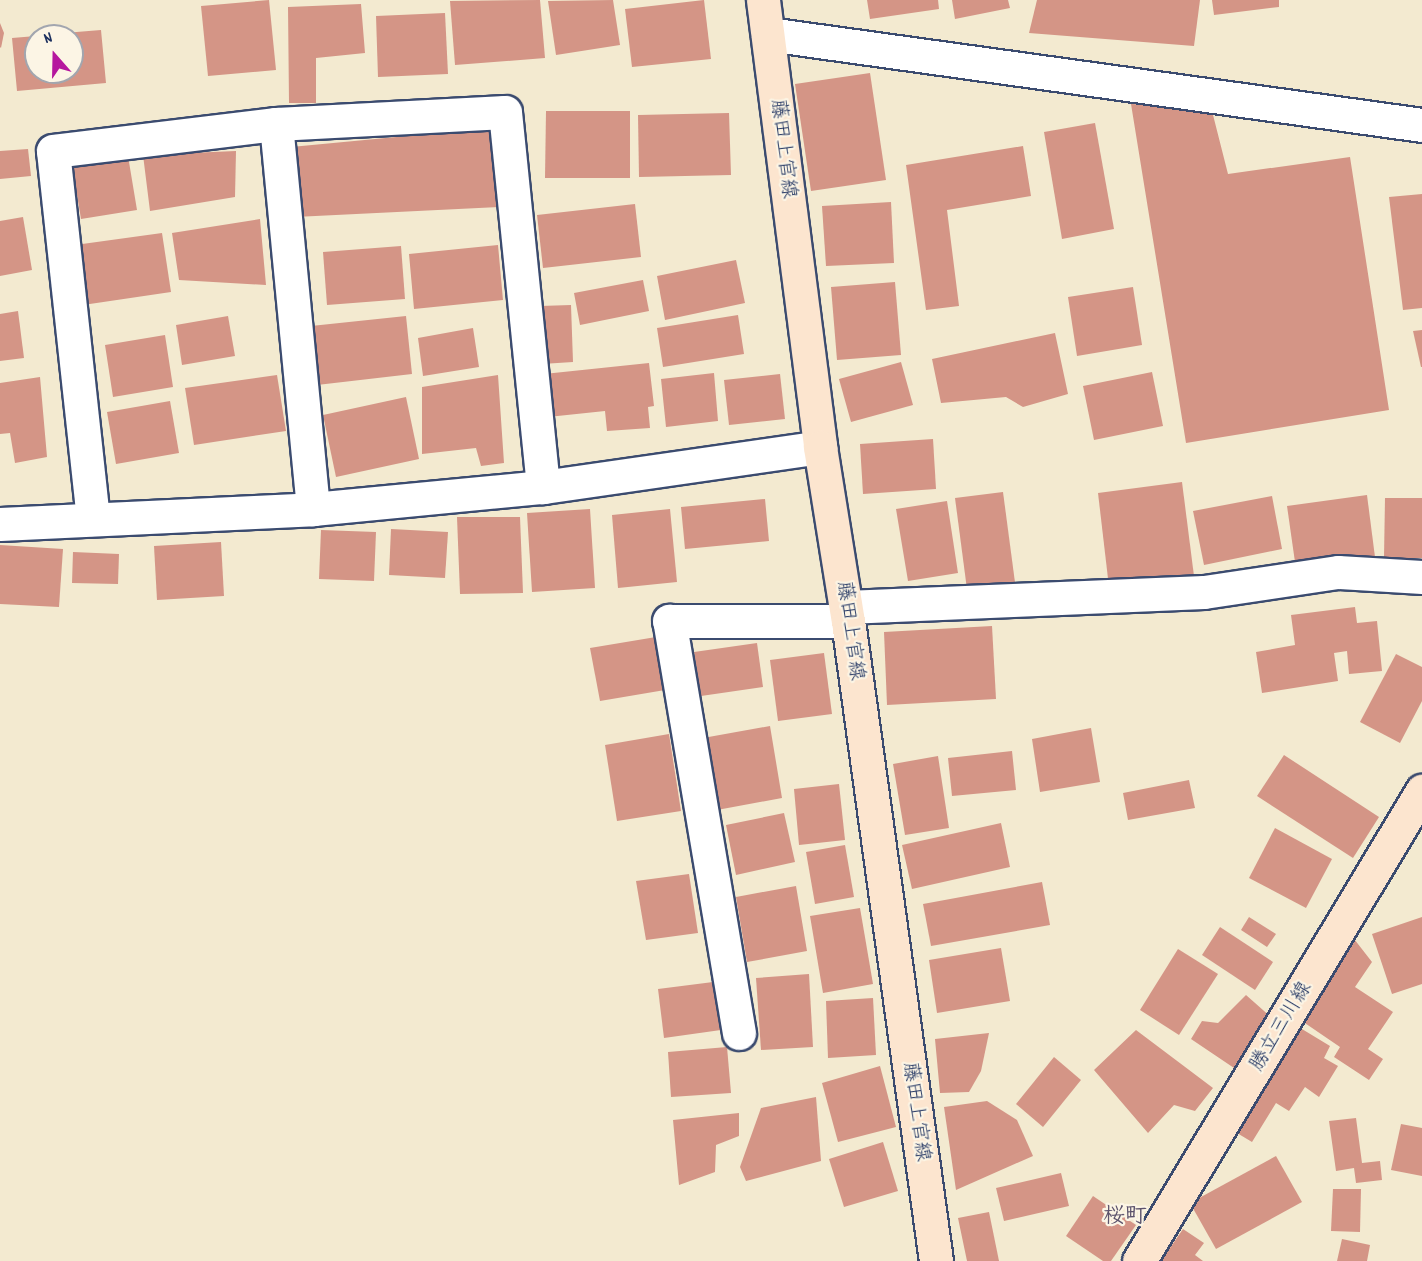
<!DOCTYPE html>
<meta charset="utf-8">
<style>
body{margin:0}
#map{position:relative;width:1422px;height:1261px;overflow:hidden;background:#f3ead0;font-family:Dekko,"Klee One",sans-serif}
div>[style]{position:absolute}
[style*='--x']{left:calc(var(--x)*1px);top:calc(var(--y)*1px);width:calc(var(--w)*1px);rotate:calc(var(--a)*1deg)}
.building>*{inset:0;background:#d49586}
.roads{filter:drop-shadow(2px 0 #3b4b6f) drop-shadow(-2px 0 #3b4b6f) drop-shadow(0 2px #3b4b6f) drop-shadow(0 -2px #3b4b6f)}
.minor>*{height:33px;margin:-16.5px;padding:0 16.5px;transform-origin:16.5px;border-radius:16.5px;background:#fff}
.tertiary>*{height:33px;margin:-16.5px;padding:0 16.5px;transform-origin:16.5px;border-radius:16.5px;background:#fff}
.secondary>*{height:33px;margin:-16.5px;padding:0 16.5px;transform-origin:16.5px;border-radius:16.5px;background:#fce5cf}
span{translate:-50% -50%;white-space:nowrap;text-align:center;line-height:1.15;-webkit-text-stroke:4.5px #fcf5e5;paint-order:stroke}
.street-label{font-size:20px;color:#1b2f5e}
.quarter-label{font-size:22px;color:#5c536c;font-weight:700}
.north{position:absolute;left:24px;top:24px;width:60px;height:60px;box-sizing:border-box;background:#fcf5e5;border:2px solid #a2a6af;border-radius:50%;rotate:340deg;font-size:16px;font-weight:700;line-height:24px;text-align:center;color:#1b2f5e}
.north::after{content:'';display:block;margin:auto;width:21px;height:27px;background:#b5179e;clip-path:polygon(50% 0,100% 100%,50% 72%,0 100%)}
</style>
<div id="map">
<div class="building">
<i style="clip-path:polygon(269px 0,276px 70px,208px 76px,201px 6px)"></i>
<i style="clip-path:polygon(540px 0,545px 58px,455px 65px,450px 1px)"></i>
<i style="clip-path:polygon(613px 0,620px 45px,556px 55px,548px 1px)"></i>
<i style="clip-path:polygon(704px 0,711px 59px,632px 67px,625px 9px)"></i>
<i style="clip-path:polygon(867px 0,938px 0,939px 9px,870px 19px)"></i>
<i style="clip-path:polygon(952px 0,1008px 0,1010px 8px,955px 19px)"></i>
<i style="clip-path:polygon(1037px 0,1200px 0,1194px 46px,1029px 33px)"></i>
<i style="clip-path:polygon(1212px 0,1279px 0,1279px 7px,1214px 15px)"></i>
<i style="clip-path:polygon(361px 4px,365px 53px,316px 58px,316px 103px,289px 103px,288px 7px)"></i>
<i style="clip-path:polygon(445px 13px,448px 74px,378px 77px,376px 16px)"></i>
<i style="clip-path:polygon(0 23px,4px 33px,1px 48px,0 47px)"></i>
<i style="clip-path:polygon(101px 30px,106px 83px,17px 91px,12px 38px,36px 36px,36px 72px,72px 72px,72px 36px,52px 34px)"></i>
<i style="clip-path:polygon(870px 73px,886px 180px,811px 191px,795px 84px)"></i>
<i style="clip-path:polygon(1131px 104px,1211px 107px,1228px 174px,1350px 157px,1389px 410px,1186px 443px)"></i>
<i style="clip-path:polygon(546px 111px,630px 111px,630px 178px,545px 178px)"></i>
<i style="clip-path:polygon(729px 113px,731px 175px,639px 177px,638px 115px)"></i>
<i style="clip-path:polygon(1095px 123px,1114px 229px,1062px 239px,1044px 132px)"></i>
<i style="clip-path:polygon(491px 128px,499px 207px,295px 217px,291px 147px)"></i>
<i style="clip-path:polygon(1023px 146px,1031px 196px,947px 210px,959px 306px,926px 310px,906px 165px)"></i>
<i style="clip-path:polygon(28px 149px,31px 176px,0 179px,0 151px)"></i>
<i style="clip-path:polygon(236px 151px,235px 197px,150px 211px,143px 155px)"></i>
<i style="clip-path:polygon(128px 156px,137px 210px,81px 219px,72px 165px)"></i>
<i style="clip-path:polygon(1422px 194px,1422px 308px,1403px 310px,1389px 197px)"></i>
<i style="clip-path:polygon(891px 202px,894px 263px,826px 266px,822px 206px)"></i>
<i style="clip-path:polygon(635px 204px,641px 257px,543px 268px,537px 215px)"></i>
<i style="clip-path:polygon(23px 217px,32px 270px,0 276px,0 221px)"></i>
<i style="clip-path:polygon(260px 219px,266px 285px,179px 280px,172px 233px)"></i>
<i style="clip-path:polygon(162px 233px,171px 292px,83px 305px,75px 245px)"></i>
<i style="clip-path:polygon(498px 245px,503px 300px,414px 309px,409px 254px)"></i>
<i style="clip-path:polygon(401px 246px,405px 299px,327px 305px,323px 252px)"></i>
<i style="clip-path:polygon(736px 260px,745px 303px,665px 320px,657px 276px)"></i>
<i style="clip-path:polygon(643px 280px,649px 311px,580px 325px,574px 293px)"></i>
<i style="clip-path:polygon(895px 282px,901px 355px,837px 360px,831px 287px)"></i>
<i style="clip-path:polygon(1133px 287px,1142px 345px,1077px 356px,1068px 297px)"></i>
<i style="clip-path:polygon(571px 305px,573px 362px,542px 364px,540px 306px)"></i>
<i style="clip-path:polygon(18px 311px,24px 358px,0 361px,0 314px)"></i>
<i style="clip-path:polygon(738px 315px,744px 354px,663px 367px,657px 328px)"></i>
<i style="clip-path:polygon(228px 316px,235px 356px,182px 365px,176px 325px)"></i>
<i style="clip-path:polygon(406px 316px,412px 374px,317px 385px,311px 326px)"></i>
<i style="clip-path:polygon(473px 328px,479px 367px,423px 376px,418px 338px)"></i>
<i style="clip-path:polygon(1422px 330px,1422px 367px,1421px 367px,1413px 331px)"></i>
<i style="clip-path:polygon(1055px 333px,1068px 394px,1023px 407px,1006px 397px,941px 403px,932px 359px)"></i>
<i style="clip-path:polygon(165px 335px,173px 387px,113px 397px,105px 345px)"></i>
<i style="clip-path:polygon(901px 362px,913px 405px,851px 422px,839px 379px)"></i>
<i style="clip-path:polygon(649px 363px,654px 406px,648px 407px,650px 428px,607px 431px,605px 411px,548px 417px,544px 374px)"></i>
<i style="clip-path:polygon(1152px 372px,1163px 426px,1094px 440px,1083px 386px)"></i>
<i style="clip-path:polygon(714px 373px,718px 421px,666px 427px,661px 379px)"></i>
<i style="clip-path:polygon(780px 374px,785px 419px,729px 425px,724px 380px)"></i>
<i style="clip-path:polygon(277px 375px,286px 431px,194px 445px,185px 388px)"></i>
<i style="clip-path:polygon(498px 375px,504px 463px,481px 466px,476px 448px,422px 454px,422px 387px)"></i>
<i style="clip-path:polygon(40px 377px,47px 457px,15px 463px,10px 433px,0 434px,0 383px)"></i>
<i style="clip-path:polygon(406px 397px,419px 459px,336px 477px,323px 415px)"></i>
<i style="clip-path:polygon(170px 401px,179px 453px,116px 464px,107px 412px)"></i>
<i style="clip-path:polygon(933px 439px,936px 489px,863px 494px,860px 444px)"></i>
<i style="clip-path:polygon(1182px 482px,1194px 576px,1109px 587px,1098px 493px)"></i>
<i style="clip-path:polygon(1003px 492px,1016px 590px,968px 597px,955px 498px)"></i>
<i style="clip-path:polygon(1367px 495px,1375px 557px,1296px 569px,1287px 506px)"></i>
<i style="clip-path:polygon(1272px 496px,1282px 549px,1204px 565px,1193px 511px)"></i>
<i style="clip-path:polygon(1385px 498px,1422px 498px,1422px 558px,1384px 558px)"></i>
<i style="clip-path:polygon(765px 499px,769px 541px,685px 549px,681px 507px)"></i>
<i style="clip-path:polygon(947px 501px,958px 573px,908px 581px,896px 509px)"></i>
<i style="clip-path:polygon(590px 509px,595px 588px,532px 592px,527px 513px)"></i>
<i style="clip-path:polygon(670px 509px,677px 582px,618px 588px,612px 515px)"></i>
<i style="clip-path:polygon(457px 517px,520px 517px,523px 593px,460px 594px)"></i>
<i style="clip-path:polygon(391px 529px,448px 532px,445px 578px,389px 575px)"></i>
<i style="clip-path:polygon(321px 530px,376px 532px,374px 581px,319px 579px)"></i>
<i style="clip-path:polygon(221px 542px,224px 596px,157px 600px,154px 546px)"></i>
<i style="clip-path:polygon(0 545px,63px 549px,59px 607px,0 604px)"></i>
<i style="clip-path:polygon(73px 552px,119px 554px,118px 584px,72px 583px)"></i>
<i style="clip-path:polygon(1355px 607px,1357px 623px,1377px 621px,1382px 671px,1349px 674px,1347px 651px,1334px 653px,1338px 681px,1262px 693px,1256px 652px,1295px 645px,1291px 615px)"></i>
<i style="clip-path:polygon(992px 626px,996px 699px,887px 705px,884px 632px)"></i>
<i style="clip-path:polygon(656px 637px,665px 690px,600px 701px,590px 648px)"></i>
<i style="clip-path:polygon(757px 643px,763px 687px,701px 696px,694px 652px)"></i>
<i style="clip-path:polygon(824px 653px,832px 714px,778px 721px,770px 660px)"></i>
<i style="clip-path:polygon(1396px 654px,1422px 667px,1422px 701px,1400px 743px,1360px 722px)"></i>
<i style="clip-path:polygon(770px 726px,782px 798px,717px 810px,703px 738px)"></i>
<i style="clip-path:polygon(1091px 728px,1100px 782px,1040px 792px,1032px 739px)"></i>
<i style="clip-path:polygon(669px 734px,681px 811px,617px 821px,605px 745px)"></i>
<i style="clip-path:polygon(1012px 751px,1016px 790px,952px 796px,948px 758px)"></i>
<i style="clip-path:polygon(1284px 755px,1379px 817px,1353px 858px,1257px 796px)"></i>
<i style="clip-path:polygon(938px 756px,949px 828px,905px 835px,893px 764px)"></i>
<i style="clip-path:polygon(1189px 780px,1195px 808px,1128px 820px,1123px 793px)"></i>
<i style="clip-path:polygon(839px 784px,845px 840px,799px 845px,794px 789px)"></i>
<i style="clip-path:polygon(784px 813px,795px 862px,736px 875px,726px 825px)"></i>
<i style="clip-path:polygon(1001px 823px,1010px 867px,912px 889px,902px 845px)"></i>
<i style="clip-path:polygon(1275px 828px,1332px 859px,1306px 908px,1249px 878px)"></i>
<i style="clip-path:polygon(845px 845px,854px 897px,815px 904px,806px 852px)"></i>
<i style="clip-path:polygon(689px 874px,698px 933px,646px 940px,636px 881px)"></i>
<i style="clip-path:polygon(1042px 882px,1050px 925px,931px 946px,923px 904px)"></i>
<i style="clip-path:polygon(796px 886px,807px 951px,747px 962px,736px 897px)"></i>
<i style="clip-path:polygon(860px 908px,873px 984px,823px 993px,810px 916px)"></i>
<i style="clip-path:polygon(1249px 917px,1276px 934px,1267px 947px,1241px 930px)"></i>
<i style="clip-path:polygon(1422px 917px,1422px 984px,1392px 994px,1372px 934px)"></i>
<i style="clip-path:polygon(1220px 927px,1273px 962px,1255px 990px,1202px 955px)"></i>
<i style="clip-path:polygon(1351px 935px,1372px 962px,1355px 987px,1393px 1012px,1368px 1049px,1383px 1059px,1369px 1080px,1334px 1057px,1340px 1047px,1296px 1017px)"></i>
<i style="clip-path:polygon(1001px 948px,1010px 1001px,937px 1013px,929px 960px)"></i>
<i style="clip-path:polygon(1178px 949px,1218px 974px,1179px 1035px,1140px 1010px)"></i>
<i style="clip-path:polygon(809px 974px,813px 1047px,761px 1050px,756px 978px)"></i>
<i style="clip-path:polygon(721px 981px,728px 1029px,664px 1038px,658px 989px)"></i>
<i style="clip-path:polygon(1246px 995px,1272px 1018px,1237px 1070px,1191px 1039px,1202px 1021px,1218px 1023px)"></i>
<i style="clip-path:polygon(873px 998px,876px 1055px,828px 1058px,826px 1001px)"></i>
<i style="clip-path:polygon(1297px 1026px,1330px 1046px,1324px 1058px,1338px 1066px,1319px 1097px,1305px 1087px,1289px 1111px,1276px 1103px,1252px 1142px,1232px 1130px)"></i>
<i style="clip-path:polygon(1136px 1030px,1213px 1088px,1195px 1111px,1174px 1105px,1148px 1133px,1094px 1070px)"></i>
<i style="clip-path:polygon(989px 1033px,981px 1071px,969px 1092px,940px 1093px,935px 1039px)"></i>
<i style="clip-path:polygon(727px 1047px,731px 1093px,671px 1097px,668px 1052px)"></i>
<i style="clip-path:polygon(1054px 1057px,1081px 1080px,1043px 1127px,1016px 1104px)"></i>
<i style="clip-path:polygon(880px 1066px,896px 1127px,838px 1142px,822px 1083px)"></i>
<i style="clip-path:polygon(816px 1097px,821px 1161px,746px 1181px,740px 1167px,761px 1108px)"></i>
<i style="clip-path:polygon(987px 1101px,1017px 1120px,1033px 1156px,956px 1190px,944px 1107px)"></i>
<i style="clip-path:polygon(739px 1113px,739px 1136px,716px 1145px,715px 1172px,679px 1185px,673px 1120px)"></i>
<i style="clip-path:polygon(1356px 1118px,1362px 1163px,1380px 1161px,1382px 1180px,1356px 1183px,1354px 1168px,1336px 1171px,1329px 1121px)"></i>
<i style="clip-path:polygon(1401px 1124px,1422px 1128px,1422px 1176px,1391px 1170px)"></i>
<i style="clip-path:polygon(883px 1142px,898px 1191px,844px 1207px,829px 1159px)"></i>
<i style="clip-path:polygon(1276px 1156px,1302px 1202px,1216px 1249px,1190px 1203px)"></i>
<i style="clip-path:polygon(1061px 1173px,1069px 1206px,1004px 1221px,996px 1188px)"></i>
<i style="clip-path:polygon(1333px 1189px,1361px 1189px,1360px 1232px,1331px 1231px)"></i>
<i style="clip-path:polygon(1093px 1196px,1136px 1225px,1111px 1261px,1103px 1261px,1066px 1236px)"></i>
<i style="clip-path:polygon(989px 1212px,999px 1261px,967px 1261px,958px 1218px)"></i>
<i style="clip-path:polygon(1183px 1229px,1204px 1243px,1195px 1255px,1203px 1261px,1161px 1261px)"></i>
<i style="clip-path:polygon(1342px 1239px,1370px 1245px,1367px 1261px,1337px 1261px)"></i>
</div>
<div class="roads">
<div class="minor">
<i style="--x:276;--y:124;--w:387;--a:84.5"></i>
<i style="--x:93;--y:519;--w:370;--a:-96.2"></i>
<i style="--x:53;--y:151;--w:225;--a:-6.9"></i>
<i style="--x:276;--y:124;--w:229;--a:-3"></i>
<i style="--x:505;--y:112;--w:377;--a:84.2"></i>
<i style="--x:0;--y:524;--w:313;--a:-2.7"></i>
<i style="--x:313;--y:509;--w:231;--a:-5.5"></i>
<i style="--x:543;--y:487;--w:280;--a:-8.2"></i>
<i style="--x:846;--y:607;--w:358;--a:-2.4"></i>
<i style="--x:1204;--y:592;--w:135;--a:-8.5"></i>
<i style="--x:1338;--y:572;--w:84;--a:3.4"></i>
<i style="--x:739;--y:1033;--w:418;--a:-99.6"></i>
<i style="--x:669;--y:621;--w:179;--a:0"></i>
</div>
<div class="tertiary">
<i style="--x:768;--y:34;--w:660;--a:7.92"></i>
</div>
<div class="secondary">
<i style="--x:763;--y:0;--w:451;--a:82.7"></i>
<i style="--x:820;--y:447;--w:176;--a:80.9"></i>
<i style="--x:848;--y:621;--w:646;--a:82.17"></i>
<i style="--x:1139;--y:1261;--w:549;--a:-58.95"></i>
</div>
</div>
<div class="street-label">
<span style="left:782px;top:149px;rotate:83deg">藤田上官線</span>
<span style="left:849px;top:631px;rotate:82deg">藤田上官線</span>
<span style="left:1282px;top:1027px;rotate:-59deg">勝立三川線</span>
<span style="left:915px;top:1112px;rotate:82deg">藤田上官線</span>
</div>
<div class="quarter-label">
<span style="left:1125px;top:1218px">桜町</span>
</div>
<div class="north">N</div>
</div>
